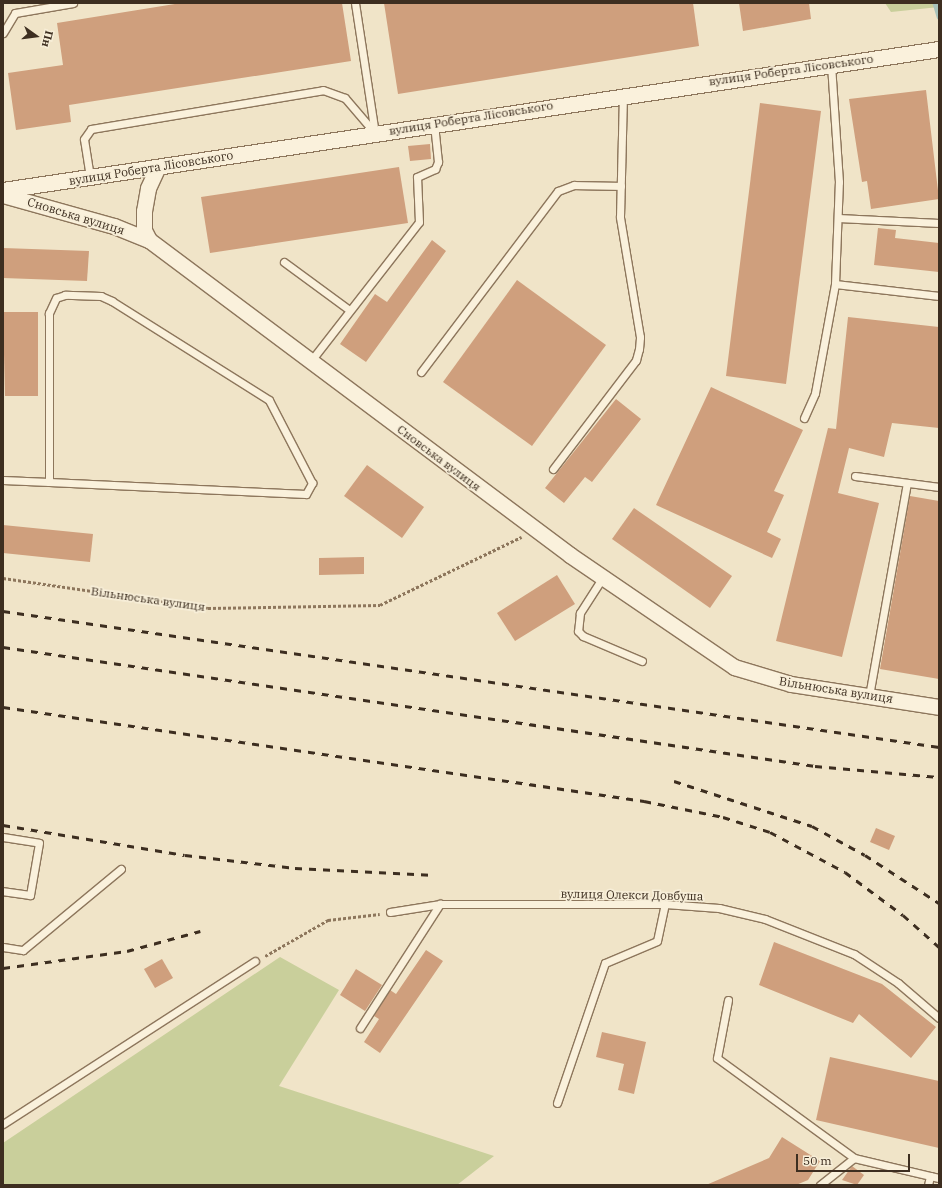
<!DOCTYPE html>
<meta charset="utf-8">
<style>
body{margin:0}
#map{position:relative;width:942px;height:1188px;overflow:hidden;background:#f0e4c8;font-family:"IBM Plex Serif",serif}
div>[style]{position:absolute}
[style*='--x']{left:calc(var(--x)*1px);top:calc(var(--y)*1px);width:calc(var(--w)*1px);rotate:calc(var(--a)*1deg)}
.green>*{inset:0;background:#c9cf9b}
.stream>*{height:4.5px;margin:-2.25px;padding:0 2.25px;transform-origin:2.25px;border-radius:2.25px;background:#a9c4bc}
.building>*{inset:0;background:#cf9f7d}
.path>*{height:2.5px;margin-top:-1.25px;transform-origin:0;background:repeating-linear-gradient(90deg,#8d765c 0 3px,transparent 0 5px)}
.roads{filter:drop-shadow(1px 0 #8d765c) drop-shadow(-1px 0 #8d765c) drop-shadow(0 1px #8d765c) drop-shadow(0 -1px #8d765c)}
.lane>*{height:7px;margin:-3.5px;padding:0 3.5px;transform-origin:3.5px;border-radius:3.5px;background:#faf1dc}
.street>*{height:15px;margin:-7.5px;padding:0 7.5px;transform-origin:7.5px;border-radius:7.5px;background:#faf1dc}
.rail>*{height:3px;margin-top:-1.5px;transform-origin:0;background:repeating-linear-gradient(90deg,#3d2e20 0 7px,transparent 0 14px)}
span{translate:-50% -50%;white-space:nowrap;text-align:center;line-height:1.15;-webkit-text-stroke:3.5px #f7eed8;paint-order:stroke}
.street-label{font-size:12px;color:#3d2e20}
.frame{position:absolute;inset:0;border:4px solid #3d2e20;pointer-events:none}
.north{position:absolute;left:16px;top:16px;width:40px;height:40px;-webkit-text-stroke:3px #f7eed8;paint-order:stroke;rotate:104deg;font-size:11px;font-weight:700;line-height:16px;text-align:center;color:#3d2e20}
.north::after{content:'';display:block;margin:auto;width:14px;height:18px;background:#3d2e20;clip-path:polygon(50% 0,100% 100%,50% 72%,0 100%)}
.scale{position:absolute;left:796px;top:1154px;width:114px;height:18px;box-sizing:border-box;border:2px solid #3d2e20;border-top:0;padding-left:5px;font-size:12px;line-height:14px;white-space:nowrap;color:#3d2e20;-webkit-text-stroke:3px #f7eed8;paint-order:stroke}
</style>
<div id="map">
<div class="green">
<i style="clip-path:polygon(885px 3px,939px 3px,939px 7px,891px 12px)"></i>
<i style="clip-path:polygon(280px 957px,339px 990px,279px 1086px,494px 1156px,457px 1185px,3px 1185px,3px 1143px)"></i>
</div>
<div class="stream">
<i style="--x:935;--y:3;--w:14;--a:73"></i>
</div>
<div class="building">
<i style="clip-path:polygon(181px 3px,342px 3px,351px 61px,69px 105px,71px 122px,16px 130px,8px 73px,63px 65px,57px 23px)"></i>
<i style="clip-path:polygon(384px 3px,693px 3px,699px 46px,398px 94px)"></i>
<i style="clip-path:polygon(739px 3px,809px 3px,811px 19px,743px 31px)"></i>
<i style="clip-path:polygon(926px 90px,939px 199px,871px 209px,867px 181px,862px 182px,849px 99px)"></i>
<i style="clip-path:polygon(760px 103px,821px 111px,786px 384px,726px 376px)"></i>
<i style="clip-path:polygon(430px 144px,431px 159px,410px 161px,408px 146px)"></i>
<i style="clip-path:polygon(399px 167px,408px 223px,210px 253px,201px 197px)"></i>
<i style="clip-path:polygon(878px 228px,896px 230px,895px 238px,939px 243px,939px 272px,874px 265px)"></i>
<i style="clip-path:polygon(432px 240px,446px 251px,366px 362px,340px 344px,375px 294px,387px 302px)"></i>
<i style="clip-path:polygon(3px 248px,89px 251px,87px 281px,3px 278px)"></i>
<i style="clip-path:polygon(517px 280px,606px 345px,532px 446px,443px 382px)"></i>
<i style="clip-path:polygon(3px 312px,38px 312px,38px 396px,5px 396px)"></i>
<i style="clip-path:polygon(848px 317px,939px 327px,939px 428px,892px 423px,884px 457px,849px 448px,838px 493px,879px 503px,842px 657px,776px 641px,828px 428px,836px 429px)"></i>
<i style="clip-path:polygon(711px 387px,803px 430px,774px 491px,784px 495px,767px 532px,781px 539px,772px 558px,656px 505px)"></i>
<i style="clip-path:polygon(616px 399px,641px 419px,592px 482px,585px 477px,564px 503px,545px 488px)"></i>
<i style="clip-path:polygon(367px 465px,424px 507px,402px 538px,344px 496px)"></i>
<i style="clip-path:polygon(910px 496px,939px 501px,939px 679px,880px 669px)"></i>
<i style="clip-path:polygon(634px 508px,732px 576px,710px 608px,612px 539px)"></i>
<i style="clip-path:polygon(3px 525px,93px 534px,90px 562px,3px 553px)"></i>
<i style="clip-path:polygon(364px 557px,364px 574px,319px 575px,319px 558px)"></i>
<i style="clip-path:polygon(557px 575px,575px 604px,515px 641px,497px 613px)"></i>
<i style="clip-path:polygon(876px 828px,895px 836px,889px 850px,870px 842px)"></i>
<i style="clip-path:polygon(774px 942px,882px 984px,936px 1027px,911px 1058px,859px 1014px,853px 1023px,759px 985px)"></i>
<i style="clip-path:polygon(426px 950px,443px 961px,380px 1053px,364px 1042px,379px 1019px,374px 1016px,390px 990px,396px 994px)"></i>
<i style="clip-path:polygon(162px 959px,173px 978px,155px 988px,144px 969px)"></i>
<i style="clip-path:polygon(356px 969px,382px 985px,365px 1011px,340px 995px)"></i>
<i style="clip-path:polygon(602px 1032px,646px 1042px,634px 1094px,618px 1090px,624px 1064px,596px 1057px)"></i>
<i style="clip-path:polygon(830px 1057px,939px 1081px,939px 1148px,816px 1120px)"></i>
<i style="clip-path:polygon(782px 1137px,820px 1161px,808px 1180px,796px 1185px,706px 1185px,769px 1158px)"></i>
<i style="clip-path:polygon(852px 1166px,864px 1175px,857px 1185px,842px 1180px)"></i>
</div>
<div class="path">
<i style="--x:3;--y:578;--w:207;--a:8.3"></i>
<i style="--x:208;--y:608;--w:172;--a:-1"></i>
<i style="--x:380;--y:605;--w:157;--a:-25.7"></i>
<i style="--x:265;--y:956;--w:73;--a:-29.7"></i>
<i style="--x:328;--y:920;--w:52;--a:-6.6"></i>
</div>
<div class="roads">
<div class="lane">
<i style="--x:355;--y:3;--w:132;--a:81.3"></i>
<i style="--x:3;--y:33;--w:23;--a:-59"></i>
<i style="--x:15;--y:13;--w:59;--a:-9.8"></i>
<i style="--x:90;--y:177;--w:38;--a:-99"></i>
<i style="--x:84;--y:139;--w:12;--a:-55"></i>
<i style="--x:91;--y:129;--w:235;--a:-9.5"></i>
<i style="--x:323;--y:90;--w:23;--a:20"></i>
<i style="--x:345;--y:98;--w:46;--a:49.4"></i>
<i style="--x:838;--y:218;--w:101;--a:2.8"></i>
<i style="--x:284;--y:262;--w:79;--a:36.3"></i>
<i style="--x:835;--y:284;--w:105;--a:6.6"></i>
<i style="--x:310;--y:362;--w:177;--a:-52.1"></i>
<i style="--x:419;--y:222;--w:45;--a:-92.5"></i>
<i style="--x:417;--y:177;--w:20;--a:-24"></i>
<i style="--x:435;--y:169;--w:8;--a:-67"></i>
<i style="--x:438;--y:162;--w:38;--a:-96"></i>
<i style="--x:421;--y:372;--w:227;--a:-52.9"></i>
<i style="--x:558;--y:191;--w:17;--a:-21"></i>
<i style="--x:574;--y:185;--w:47;--a:1.2"></i>
<i style="--x:804;--y:418;--w:27;--a:-66"></i>
<i style="--x:815;--y:393;--w:111;--a:-79.6"></i>
<i style="--x:835;--y:284;--w:102;--a:-87.8"></i>
<i style="--x:839;--y:182;--w:117;--a:-93.9"></i>
<i style="--x:553;--y:469;--w:137;--a:-52.7"></i>
<i style="--x:636;--y:360;--w:11;--a:-75"></i>
<i style="--x:639;--y:349;--w:12;--a:-85"></i>
<i style="--x:640;--y:337;--w:122;--a:-99.5"></i>
<i style="--x:620;--y:217;--w:122;--a:-88.6"></i>
<i style="--x:855;--y:476;--w:85;--a:7.5"></i>
<i style="--x:3;--y:480;--w:46;--a:2.5"></i>
<i style="--x:49;--y:482;--w:257;--a:2.7"></i>
<i style="--x:306;--y:494;--w:13;--a:-61"></i>
<i style="--x:312;--y:483;--w:93;--a:-117.4"></i>
<i style="--x:269;--y:400;--w:186;--a:-147.8"></i>
<i style="--x:112;--y:301;--w:12;--a:-156"></i>
<i style="--x:101;--y:296;--w:36;--a:-178"></i>
<i style="--x:65;--y:295;--w:9;--a:162"></i>
<i style="--x:56;--y:298;--w:17;--a:115"></i>
<i style="--x:49;--y:313;--w:169;--a:90"></i>
<i style="--x:603;--y:577;--w:43;--a:122.6"></i>
<i style="--x:580;--y:613;--w:18;--a:96"></i>
<i style="--x:578;--y:631;--w:7;--a:45"></i>
<i style="--x:583;--y:636;--w:64;--a:23"></i>
<i style="--x:869;--y:696;--w:216;--a:-79.9"></i>
<i style="--x:3;--y:837;--w:36;--a:9"></i>
<i style="--x:39;--y:843;--w:53;--a:99.8"></i>
<i style="--x:30;--y:895;--w:27;--a:-172"></i>
<i style="--x:390;--y:912;--w:51;--a:-9.1"></i>
<i style="--x:440;--y:904;--w:225;--a:0"></i>
<i style="--x:665;--y:904;--w:54;--a:4.2"></i>
<i style="--x:719;--y:908;--w:47;--a:13.4"></i>
<i style="--x:765;--y:919;--w:96;--a:21.5"></i>
<i style="--x:854;--y:954;--w:53;--a:33.4"></i>
<i style="--x:898;--y:983;--w:54;--a:40.5"></i>
<i style="--x:3;--y:947;--w:20;--a:9"></i>
<i style="--x:23;--y:950;--w:127;--a:-39.6"></i>
<i style="--x:728;--y:1000;--w:59;--a:100.7"></i>
<i style="--x:717;--y:1058;--w:170;--a:36.1"></i>
<i style="--x:854;--y:1158;--w:78;--a:13.3"></i>
<i style="--x:360;--y:1028;--w:148;--a:-57.2"></i>
<i style="--x:557;--y:1103;--w:148;--a:-71.1"></i>
<i style="--x:605;--y:963;--w:56;--a:-22.9"></i>
<i style="--x:657;--y:941;--w:38;--a:-78"></i>
<i style="--x:3;--y:1124;--w:300;--a:-32.9"></i>
<i style="--x:820;--y:1185;--w:43;--a:-38.5"></i>
<i style="--x:928;--y:1185;--w:9;--a:-77"></i>
<i style="--x:930;--y:1176;--w:9;--a:13"></i>
</div>
<div class="street">
<i style="--x:3;--y:190;--w:947;--a:-8.57"></i>
<i style="--x:3;--y:195;--w:115;--a:15.6"></i>
<i style="--x:114;--y:226;--w:38;--a:22"></i>
<i style="--x:149;--y:240;--w:526;--a:36.8"></i>
<i style="--x:570;--y:555;--w:199;--a:34.3"></i>
<i style="--x:734;--y:667;--w:59;--a:16.6"></i>
<i style="--x:791;--y:684;--w:150;--a:8.8"></i>
<i style="--x:149;--y:240;--w:11;--a:-117"></i>
<i style="--x:144;--y:230;--w:19;--a:-90"></i>
<i style="--x:144;--y:211;--w:23;--a:-80"></i>
<i style="--x:148;--y:188;--w:23;--a:-65"></i>
</div>
</div>
<div class="rail">
<i style="--x:3;--y:611;--w:946;--a:8.27"></i>
<i style="--x:3;--y:647;--w:821;--a:8.34"></i>
<i style="--x:815;--y:766;--w:124;--a:5.1"></i>
<i style="--x:3;--y:707;--w:648;--a:8.34"></i>
<i style="--x:644;--y:801;--w:81;--a:11.4"></i>
<i style="--x:723;--y:817;--w:49;--a:17.7"></i>
<i style="--x:770;--y:832;--w:85;--a:28.1"></i>
<i style="--x:845;--y:872;--w:72;--a:36.6"></i>
<i style="--x:903;--y:915;--w:48;--a:41.6"></i>
<i style="--x:674;--y:781;--w:145;--a:18.1"></i>
<i style="--x:812;--y:826;--w:60;--a:28.7"></i>
<i style="--x:865;--y:855;--w:88;--a:33"></i>
<i style="--x:3;--y:825;--w:184;--a:9.4"></i>
<i style="--x:185;--y:855;--w:111;--a:6.7"></i>
<i style="--x:295;--y:868;--w:140;--a:2.9"></i>
<i style="--x:3;--y:968;--w:125;--a:-7.8"></i>
<i style="--x:127;--y:951;--w:76;--a:-15.3"></i>
</div>
<div class="street-label">
<span style="left:791px;top:70px;rotate:-8deg">вулиця Роберта Лісовського</span>
<span style="left:471px;top:118px;rotate:-9deg">вулиця Роберта Лісовського</span>
<span style="left:151px;top:168px;rotate:-9deg">вулиця Роберта Лісовського</span>
<span style="left:76px;top:216px;rotate:17deg">Сновська вулиця</span>
<span style="left:439px;top:458px;rotate:37deg">Сновська вулиця</span>
<span style="left:148px;top:599px;rotate:8deg">Вільнюська вулиця</span>
<span style="left:836px;top:690px;rotate:9deg">Вільнюська вулиця</span>
<span style="left:632px;top:895px;rotate:1deg">вулиця Олекси Довбуша</span>
</div>
<div class="frame"></div>
<div class="north">Пн</div>
<div class="scale">50 m</div>
</div>
